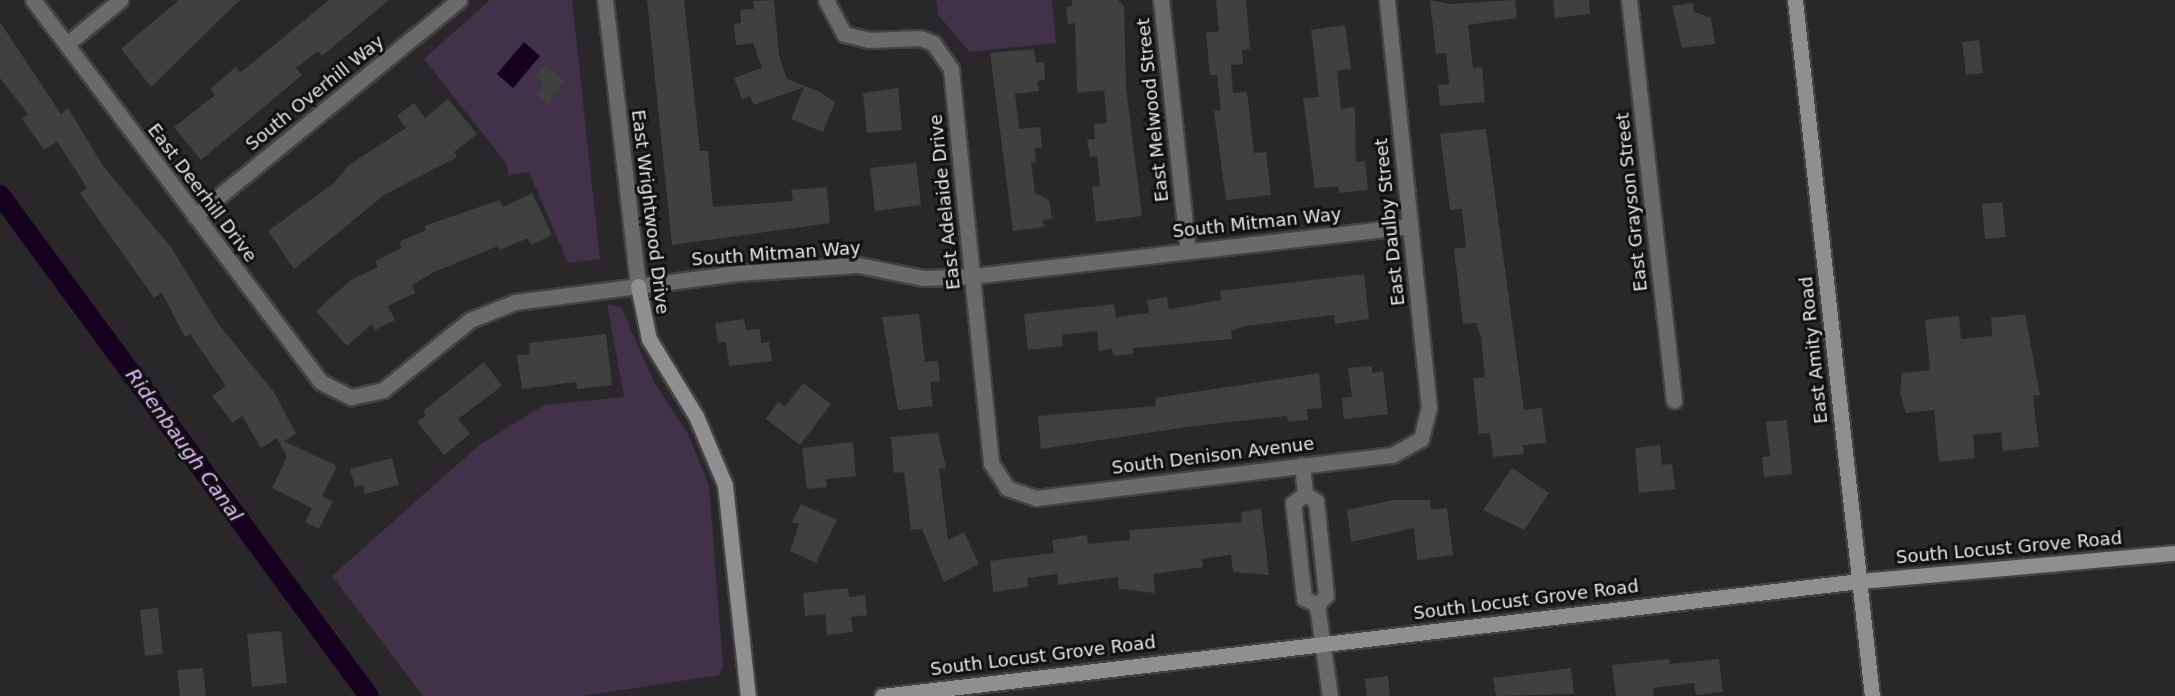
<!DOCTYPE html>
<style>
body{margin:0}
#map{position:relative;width:2175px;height:696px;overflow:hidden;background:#29272a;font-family:"DejaVu Sans",sans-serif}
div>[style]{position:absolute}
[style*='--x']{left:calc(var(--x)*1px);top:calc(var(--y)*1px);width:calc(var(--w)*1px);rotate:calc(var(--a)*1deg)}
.green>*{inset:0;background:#413149}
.water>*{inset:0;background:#16021f}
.canal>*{height:20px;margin:-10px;padding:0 10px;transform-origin:10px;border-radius:10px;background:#16021f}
.building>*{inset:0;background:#3e413e}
.roads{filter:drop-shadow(2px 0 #444245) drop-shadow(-2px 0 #444245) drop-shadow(0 2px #444245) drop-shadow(0 -2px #444245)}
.street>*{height:15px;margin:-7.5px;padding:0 7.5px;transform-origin:7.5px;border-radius:7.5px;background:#6a696b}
.secondary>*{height:15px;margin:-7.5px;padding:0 7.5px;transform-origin:7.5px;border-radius:7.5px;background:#908e91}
span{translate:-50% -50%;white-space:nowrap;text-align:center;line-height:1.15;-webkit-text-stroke:6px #111012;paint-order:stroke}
.street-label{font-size:18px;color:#e7e5e8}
.water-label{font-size:20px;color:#e3bbf9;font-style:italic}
</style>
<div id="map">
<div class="green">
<i style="clip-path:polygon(490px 0,572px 0,600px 259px,568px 263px,529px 172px,509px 175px,506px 163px,424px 59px)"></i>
<i style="clip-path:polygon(936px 0,1052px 0,1056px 43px,970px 52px,938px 15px)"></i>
<i style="clip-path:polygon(607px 304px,621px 307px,654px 382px,688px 434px,709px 486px,723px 666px,719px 675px,583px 696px,423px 696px,332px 576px,478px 446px,544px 405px,624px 397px)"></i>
</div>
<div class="water">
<i style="clip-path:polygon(524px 42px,540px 56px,513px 88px,497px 74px)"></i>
</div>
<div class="canal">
<i style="--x:0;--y:195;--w:622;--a:53.63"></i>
</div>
<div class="building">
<i style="clip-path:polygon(179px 0,240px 0,151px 87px,121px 49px)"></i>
<i style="clip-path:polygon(329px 0,389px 0,322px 56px,318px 51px,296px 68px,302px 75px,201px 160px,174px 127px,215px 95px,210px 89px,236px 67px,240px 73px)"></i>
<i style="clip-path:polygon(647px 0,684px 0,700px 151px,708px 151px,713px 207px,793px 201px,791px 190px,827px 187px,830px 223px,672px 245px)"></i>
<i style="clip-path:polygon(774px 0,779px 55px,787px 79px,818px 91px,835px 102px,823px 132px,791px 119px,804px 87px,754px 105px,750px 96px,742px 99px,734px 78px,762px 68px,753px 43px,736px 45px,734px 24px,741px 23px,740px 10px,754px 9px,753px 1px)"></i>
<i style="clip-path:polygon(1072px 0,1118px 0,1124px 6px,1126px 87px,1142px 216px,1096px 222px,1092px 187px,1100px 186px,1097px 156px,1090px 157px,1087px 139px,1095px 139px,1094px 124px,1107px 123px,1104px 90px,1077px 93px,1075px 23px,1068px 24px,1066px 7px,1072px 6px)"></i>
<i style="clip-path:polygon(1216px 0,1246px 0,1250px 49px,1242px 50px,1243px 64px,1231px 65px,1233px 93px,1247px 92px,1254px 153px,1266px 152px,1271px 195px,1226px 200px,1214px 111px,1221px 110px,1217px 75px,1210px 75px,1206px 33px,1219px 31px)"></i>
<i style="clip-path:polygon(1430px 0,1450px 4px,1515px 0,1517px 18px,1468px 25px,1473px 68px,1482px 67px,1485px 102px,1440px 106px,1438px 85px,1449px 84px,1446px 53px,1436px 54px)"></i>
<i style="clip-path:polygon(1553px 0,1589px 0,1590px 14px,1555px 18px)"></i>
<i style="clip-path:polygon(1693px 3px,1694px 12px,1711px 18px,1715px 44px,1682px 48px,1672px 6px)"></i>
<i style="clip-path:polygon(0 22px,61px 114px,68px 108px,103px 166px,170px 246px,219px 325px,274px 392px,296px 434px,284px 441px,337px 466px,322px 496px,333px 501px,319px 529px,305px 522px,312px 508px,272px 488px,287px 457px,277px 438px,261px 448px,242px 416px,233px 423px,212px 396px,226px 386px,190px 334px,185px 337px,162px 293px,154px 298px,80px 193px,87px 188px,57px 141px,44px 150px,22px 119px,28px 114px,0 78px)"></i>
<i style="clip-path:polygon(1345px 25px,1351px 69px,1337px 71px,1341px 109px,1355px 107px,1356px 162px,1365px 161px,1368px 190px,1339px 193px,1338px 186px,1315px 188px,1303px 98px,1319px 97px,1311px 30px)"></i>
<i style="clip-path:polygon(1979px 40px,1983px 73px,1966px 75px,1962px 42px)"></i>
<i style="clip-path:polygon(1034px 49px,1036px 63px,1044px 62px,1045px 80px,1037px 81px,1039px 91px,1015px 94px,1019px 129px,1040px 127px,1042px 148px,1035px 148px,1036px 162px,1031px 163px,1035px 193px,1049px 200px,1052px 219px,1043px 220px,1044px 227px,1013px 231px,990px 53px)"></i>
<i style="clip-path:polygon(544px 65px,565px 81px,548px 104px,536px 95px,544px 83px,535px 76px)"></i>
<i style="clip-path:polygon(898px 88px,902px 130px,867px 133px,863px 93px)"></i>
<i style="clip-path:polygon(448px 99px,477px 134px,454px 152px,457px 157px,384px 195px,294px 269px,268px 231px,334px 183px,349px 165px,406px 128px,397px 116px,414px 103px,425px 118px)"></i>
<i style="clip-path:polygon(1486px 129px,1524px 410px,1542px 408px,1546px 443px,1523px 445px,1524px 454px,1493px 457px,1490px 433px,1479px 434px,1473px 378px,1485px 377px,1481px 336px,1476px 323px,1463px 324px,1454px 249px,1466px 247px,1462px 209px,1450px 210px,1440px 134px)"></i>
<i style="clip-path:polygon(916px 163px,921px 205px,875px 211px,870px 168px)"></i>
<i style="clip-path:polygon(532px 193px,552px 235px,531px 245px,528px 238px,500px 250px,498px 246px,434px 272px,412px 285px,415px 293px,388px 306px,395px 320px,375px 330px,372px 324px,347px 346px,316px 311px,351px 280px,378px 267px,375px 261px,402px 248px,399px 242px,426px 230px,424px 226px,500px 200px,503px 207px)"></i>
<i style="clip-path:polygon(2002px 202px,2006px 237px,1985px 239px,1982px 204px)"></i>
<i style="clip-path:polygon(1364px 274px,1369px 319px,1335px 324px,1334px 315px,1245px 326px,1231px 331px,1232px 339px,1133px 348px,1133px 354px,1113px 356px,1112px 349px,1099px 351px,1097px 331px,1062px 335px,1063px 346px,1028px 350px,1024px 314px,1114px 304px,1116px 317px,1149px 313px,1147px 300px,1167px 297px,1169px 309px,1221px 300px,1220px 291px)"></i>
<i style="clip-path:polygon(919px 314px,925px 362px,938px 361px,940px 381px,930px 382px,933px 406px,898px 410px,882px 317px)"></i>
<i style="clip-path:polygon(2025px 314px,2040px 395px,2033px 396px,2039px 447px,2003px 451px,2001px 432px,1973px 435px,1975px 458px,1939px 462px,1934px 410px,1906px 413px,1900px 393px,1902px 373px,1930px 370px,1925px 320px,1959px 316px,1961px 339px,1992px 336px,1991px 318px)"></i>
<i style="clip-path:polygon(744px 319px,746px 330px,760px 329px,761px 343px,769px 342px,772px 361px,729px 366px,726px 342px,718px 343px,715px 323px)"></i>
<i style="clip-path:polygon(606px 334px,612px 385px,577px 389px,576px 382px,522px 389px,517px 355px,530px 354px,529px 343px)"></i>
<i style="clip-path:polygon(484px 362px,502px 386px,458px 419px,470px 434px,444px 455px,417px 422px,426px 415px,423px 411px)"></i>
<i style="clip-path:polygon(1372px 366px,1372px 373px,1383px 371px,1388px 414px,1344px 419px,1342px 398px,1352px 397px,1348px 368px)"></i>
<i style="clip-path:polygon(1319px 373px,1322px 408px,1307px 409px,1308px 420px,1288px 422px,1287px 416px,1194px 426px,1041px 449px,1038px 416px,1156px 406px,1155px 398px)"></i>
<i style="clip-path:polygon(803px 383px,831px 404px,800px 445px,766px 419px,778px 402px,785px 407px)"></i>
<i style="clip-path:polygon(1787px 420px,1792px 474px,1764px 477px,1762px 457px,1770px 456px,1766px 422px)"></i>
<i style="clip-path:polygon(938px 433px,946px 468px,939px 469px,948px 540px,964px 532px,979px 564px,944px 582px,922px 529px,911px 530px,904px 472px,894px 473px,891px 437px)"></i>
<i style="clip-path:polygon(853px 442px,856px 476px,826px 479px,827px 487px,807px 489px,802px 448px)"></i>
<i style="clip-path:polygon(1660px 445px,1662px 465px,1672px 464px,1675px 489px,1639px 493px,1635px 448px)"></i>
<i style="clip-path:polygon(392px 458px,399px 485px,365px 494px,363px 485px,355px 487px,350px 469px)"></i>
<i style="clip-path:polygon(1512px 468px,1549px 493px,1524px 530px,1483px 510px)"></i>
<i style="clip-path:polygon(1393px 500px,1430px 500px,1431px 510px,1447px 508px,1453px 555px,1417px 560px,1414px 528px,1351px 542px,1347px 510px)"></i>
<i style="clip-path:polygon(801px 504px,837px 520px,816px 563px,790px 551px,799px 524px,792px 522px)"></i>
<i style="clip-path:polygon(1261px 509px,1269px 575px,1233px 572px,1231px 555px,1202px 559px,1203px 567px,1153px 574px,1155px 593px,1119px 589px,1118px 577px,1058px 585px,1057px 574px,1027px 578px,1028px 587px,993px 592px,990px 561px,1054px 553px,1052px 540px,1087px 535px,1088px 544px,1130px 540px,1129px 530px,1242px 522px,1241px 512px)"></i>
<i style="clip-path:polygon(848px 588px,849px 597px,865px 595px,867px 615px,851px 617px,853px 632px,827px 635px,825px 614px,805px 616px,803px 593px)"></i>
<i style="clip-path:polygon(158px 608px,163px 654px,145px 656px,140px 610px)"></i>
<i style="clip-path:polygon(281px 631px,287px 683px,252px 687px,247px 634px)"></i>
<i style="clip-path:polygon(1669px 659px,1670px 664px,1719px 659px,1723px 692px,1696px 695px,1694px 683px,1653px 688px,1654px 696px,1616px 696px,1612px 665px)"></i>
<i style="clip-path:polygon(203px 668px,206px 696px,180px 696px,177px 670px)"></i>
<i style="clip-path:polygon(1571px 668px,1574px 694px,1496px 696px,1493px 678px)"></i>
<i style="clip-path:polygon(1388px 676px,1390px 696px,1367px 696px,1365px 679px)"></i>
</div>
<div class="roads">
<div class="street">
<i style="--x:33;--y:0;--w:478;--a:53"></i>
<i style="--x:321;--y:382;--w:34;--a:27"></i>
<i style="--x:351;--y:397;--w:33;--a:-12"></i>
<i style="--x:383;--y:390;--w:112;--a:-38.8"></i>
<i style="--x:470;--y:320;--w:48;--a:-21.8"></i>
<i style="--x:515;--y:302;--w:224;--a:-7.4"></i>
<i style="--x:737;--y:273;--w:121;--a:-3.8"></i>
<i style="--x:858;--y:265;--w:66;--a:11.3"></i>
<i style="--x:923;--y:278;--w:49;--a:-2.3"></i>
<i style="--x:972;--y:276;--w:441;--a:-6.5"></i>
<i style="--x:605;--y:0;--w:288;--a:83.4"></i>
<i style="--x:826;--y:0;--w:38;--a:62"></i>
<i style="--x:844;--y:34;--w:26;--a:13"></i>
<i style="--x:869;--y:40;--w:51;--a:-2.2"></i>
<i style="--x:920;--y:38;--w:14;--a:21"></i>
<i style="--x:933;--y:43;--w:32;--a:55"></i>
<i style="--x:951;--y:69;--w:396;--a:84.2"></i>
<i style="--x:991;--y:463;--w:30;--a:57"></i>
<i style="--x:1007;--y:488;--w:31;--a:19"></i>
<i style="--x:1036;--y:498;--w:359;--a:-6.9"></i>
<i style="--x:1392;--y:455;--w:33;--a:-29"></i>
<i style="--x:1421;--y:439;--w:32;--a:-76"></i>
<i style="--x:1429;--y:408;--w:410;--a:-95.9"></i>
<i style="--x:1161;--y:0;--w:252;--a:83.9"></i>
<i style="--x:1629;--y:0;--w:403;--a:83.6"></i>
<i style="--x:67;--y:44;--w:69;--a:-39.7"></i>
<i style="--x:195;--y:216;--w:341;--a:-39.3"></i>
<i style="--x:1302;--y:465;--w:29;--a:84"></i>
<i style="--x:1305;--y:494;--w:15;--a:143"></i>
<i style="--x:1293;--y:503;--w:96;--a:83.4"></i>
<i style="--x:1304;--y:598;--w:15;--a:28"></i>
<i style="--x:1305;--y:494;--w:13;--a:32"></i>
<i style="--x:1316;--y:501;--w:95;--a:83.9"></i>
<i style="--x:1326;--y:595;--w:13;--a:132"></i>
<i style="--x:1317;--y:605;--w:92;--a:81.9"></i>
</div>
<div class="secondary">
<i style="--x:1795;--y:0;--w:700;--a:83.69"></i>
<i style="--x:638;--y:286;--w:54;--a:78.3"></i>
<i style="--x:649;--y:339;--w:90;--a:58.6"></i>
<i style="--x:696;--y:416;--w:75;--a:67.2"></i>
<i style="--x:725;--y:485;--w:212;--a:83.8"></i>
<i style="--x:882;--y:696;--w:984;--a:-6.71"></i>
<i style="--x:1859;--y:581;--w:317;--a:-5.1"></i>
</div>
</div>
<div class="street-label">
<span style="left:315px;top:93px;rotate:-39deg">South Overhill Way</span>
<span style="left:1153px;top:110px;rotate:-96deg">East Melwood Street</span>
<span style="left:202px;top:193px;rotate:53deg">East Deerhill Drive</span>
<span style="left:945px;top:202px;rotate:-96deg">East Adelaide Drive</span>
<span style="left:1632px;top:202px;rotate:-96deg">East Grayson Street</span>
<span style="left:650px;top:212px;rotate:83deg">East Wrightwood Drive</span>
<span style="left:1390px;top:222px;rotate:-96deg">East Daulby Street</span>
<span style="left:1257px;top:223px;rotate:-6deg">South Mitman Way</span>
<span style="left:776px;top:254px;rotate:-4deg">South Mitman Way</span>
<span style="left:1814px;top:350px;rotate:-96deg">East Amity Road</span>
<span style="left:1213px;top:456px;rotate:-7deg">South Denison Avenue</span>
<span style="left:2009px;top:548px;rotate:-5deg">South Locust Grove Road</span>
<span style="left:1526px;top:600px;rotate:-7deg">South Locust Grove Road</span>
<span style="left:1043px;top:656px;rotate:-7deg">South Locust Grove Road</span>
</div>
<div class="water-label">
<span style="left:184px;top:445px;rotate:54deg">Ridenbaugh Canal</span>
</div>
</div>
